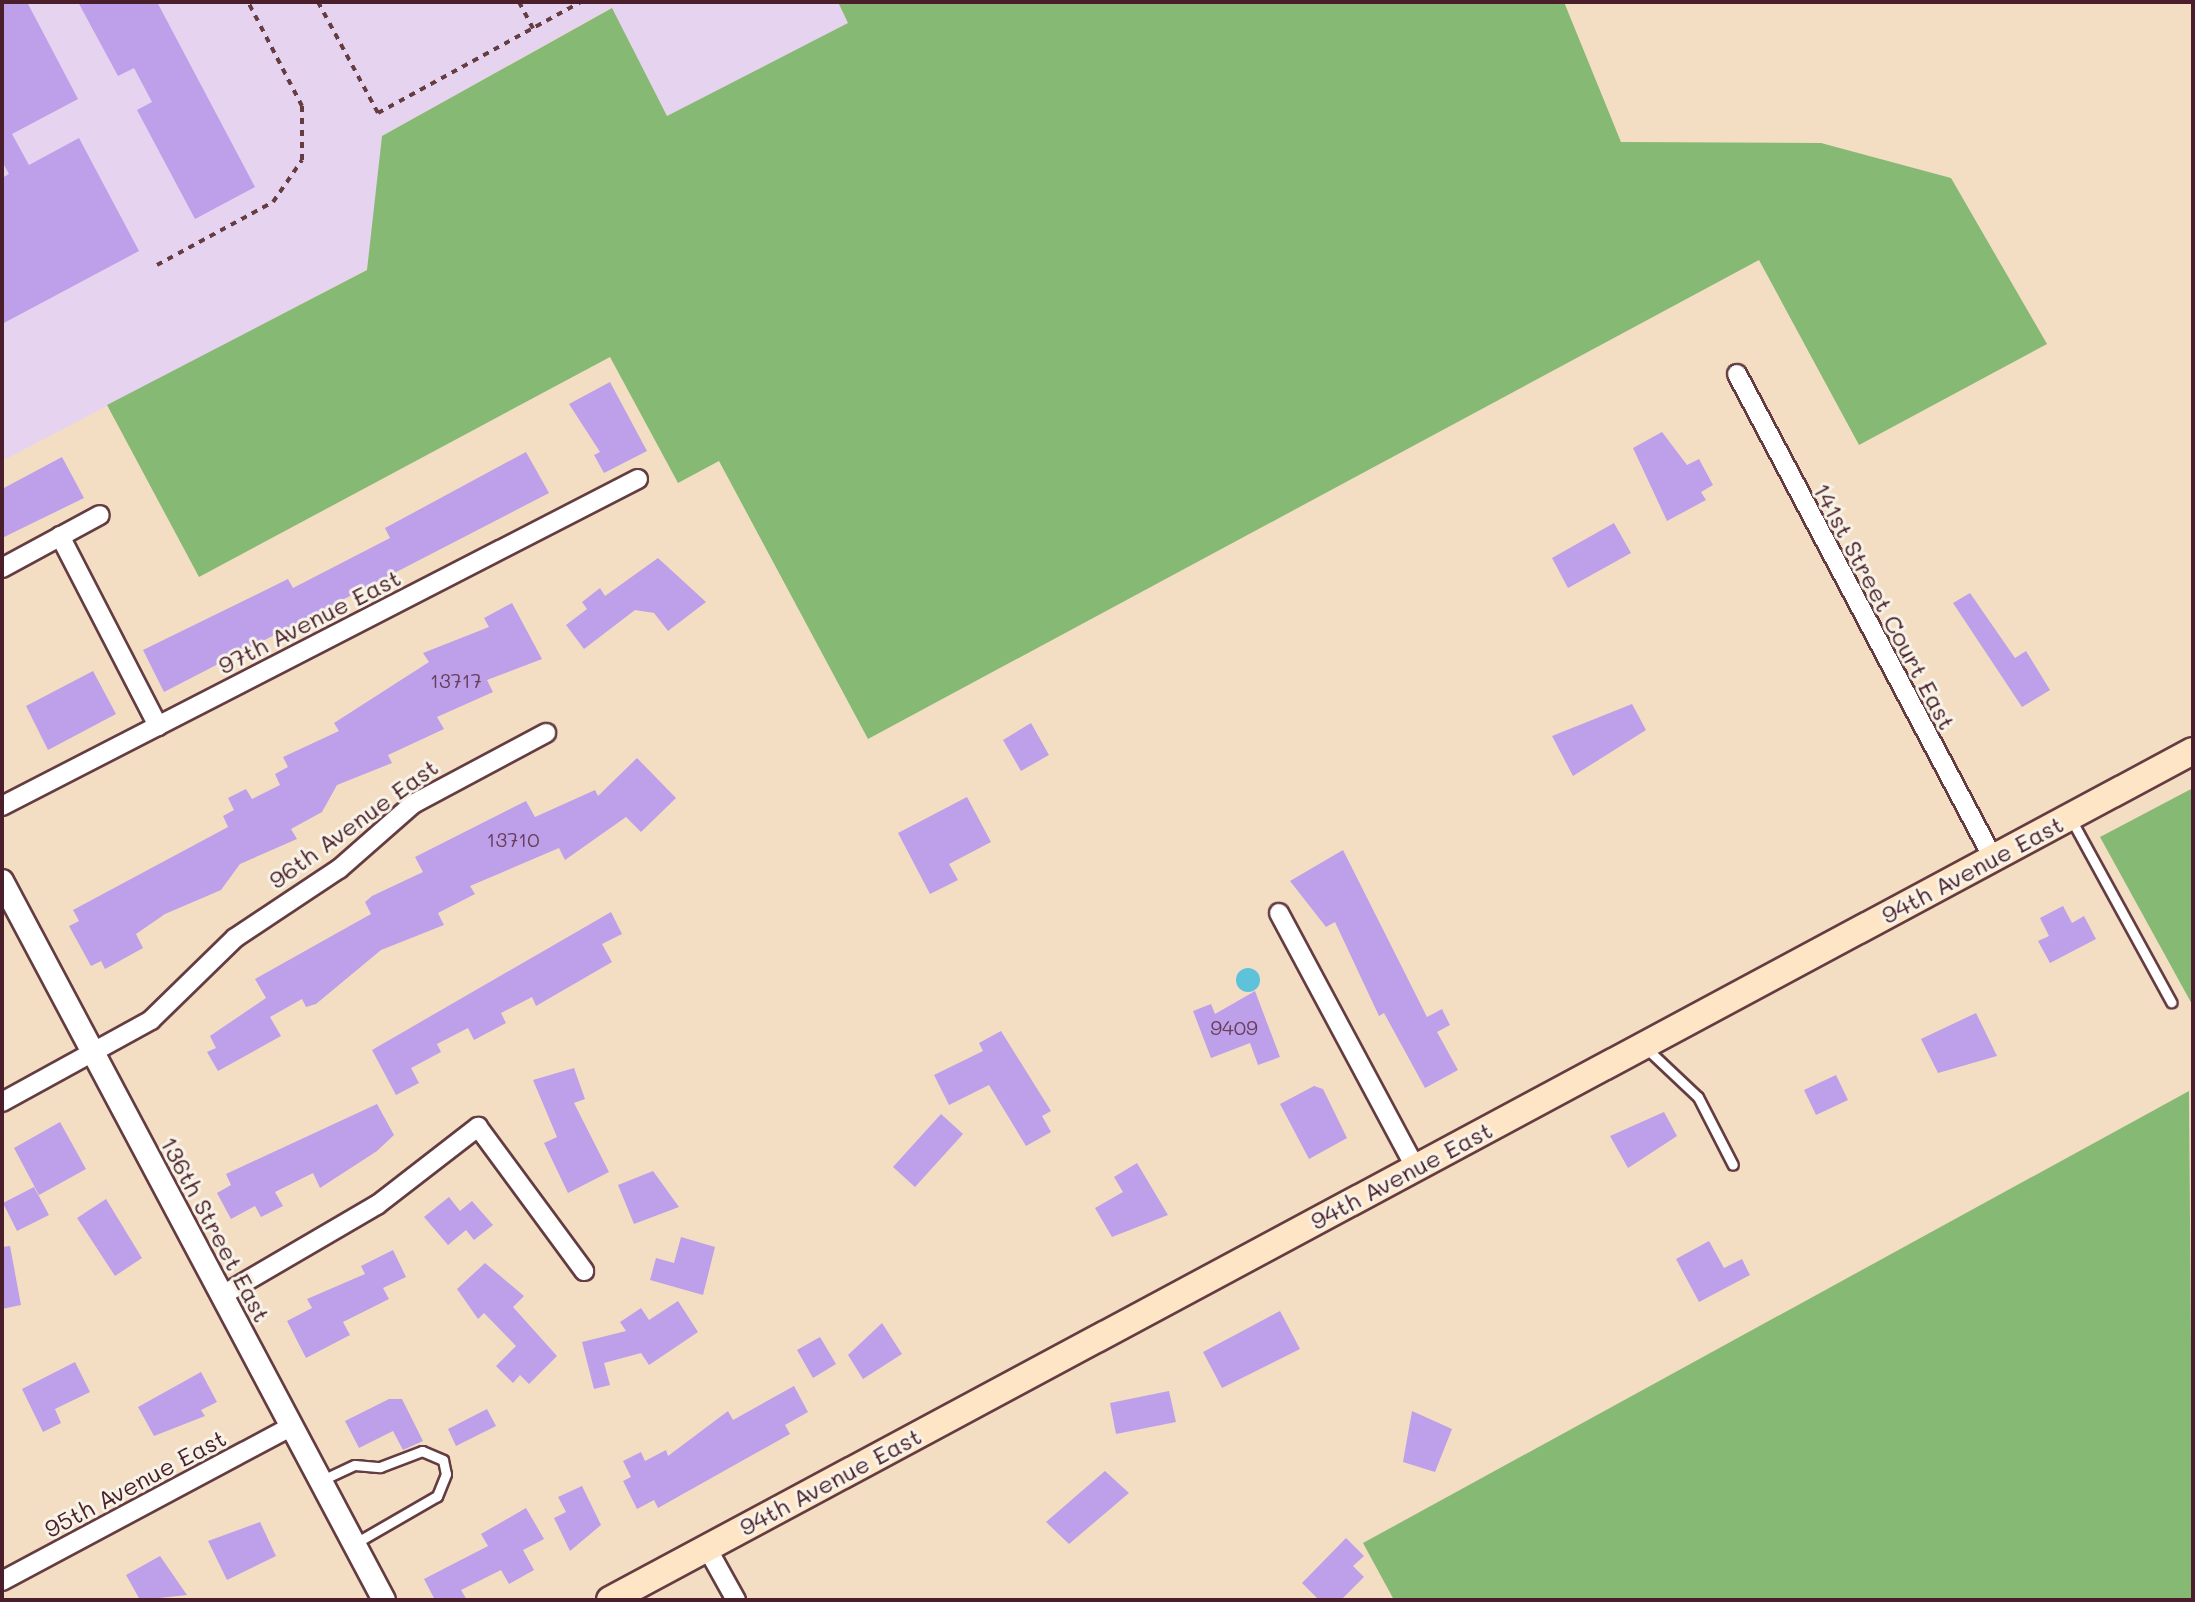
<!DOCTYPE html>
<style>
body{margin:0}
#map{position:relative;width:2195px;height:1602px;overflow:hidden;background:#f4dec3;font-family:Mali,sans-serif}
div>[style]{position:absolute}
[style*='--x']{left:calc(var(--x)*1px);top:calc(var(--y)*1px);width:calc(var(--w)*1px);rotate:calc(var(--a)*1deg)}
.built>*{inset:0;background:#e6d3f0}
.forest>*{inset:0;background:#86b974}
.water>*{inset:0;background:#5ec2db}
.round{border-radius:50%}
.building>*{inset:0;background:#be9fe9}
.path>*{height:4px;margin-top:-2px;transform-origin:0;background:repeating-linear-gradient(90deg,#643c42 0 6px,transparent 0 12px)}
.roads{filter:drop-shadow(2px 0 #643c42) drop-shadow(-2px 0 #643c42) drop-shadow(0 2px #643c42) drop-shadow(0 -2px #643c42)}
.service>*{height:9px;margin:-4.5px;padding:0 4.5px;transform-origin:4.5px;border-radius:4.5px;background:#fff}
.minor>*{height:18px;margin:-9px;padding:0 9px;transform-origin:9px;border-radius:9px;background:#fff}
.tertiary>*{height:22px;margin:-11px;padding:0 11px;transform-origin:11px;border-radius:11px;background:#fff}
.secondary>*{height:26px;margin:-13px;padding:0 13px;transform-origin:13px;border-radius:13px;background:#fee5c5}
span{translate:-50% -50%;white-space:nowrap;text-align:center;line-height:1.15;-webkit-text-stroke:6px #f7f3e8;paint-order:stroke}
.number-label{font-size:20px;color:#673f5a}
.number-label span{-webkit-text-stroke-width:0}
.street-label{font-size:24px;color:#4a1f2b}
.frame{position:absolute;inset:0;border:4px solid #4a1f2b;pointer-events:none}
</style>
<div id="map">
<div class="built">
<i style="clip-path:polygon(2px 2px,838px 2px,849px 23px,667px 116px,611px 8px,382px 136px,368px 269px,2px 461px)"></i>
</div>
<div class="forest">
<i style="clip-path:polygon(838px 2px,1564px 2px,1621px 142px,1821px 143px,1951px 178px,2047px 344px,1859px 445px,1759px 260px,868px 739px,719px 461px,678px 483px,610px 357px,199px 577px,107px 405px,367px 270px,382px 136px,612px 8px,667px 116px,848px 23px)"></i>
<i style="clip-path:polygon(2193px 788px,2193px 1006px,2100px 837px)"></i>
<i style="clip-path:polygon(2189px 1091px,2193px 1600px,1394px 1600px,1363px 1543px)"></i>
</div>
<div class="water">
<i class="round" style="left:1236px;top:968px;width:24px;height:24px"></i>
</div>
<div class="building">
<i style="clip-path:polygon(2px 2px,27px 2px,78px 99px,12px 134px,29px 165px,79px 138px,139px 251px,2px 324px,2px 178px,9px 174px,2px 161px)"></i>
<i style="clip-path:polygon(78px 2px,157px 2px,255px 187px,195px 219px,137px 110px,152px 102px,134px 68px,118px 76px)"></i>
<i style="clip-path:polygon(610px 382px,647px 451px,604px 473px,594px 455px,600px 452px,569px 404px)"></i>
<i style="clip-path:polygon(1662px 432px,1687px 465px,1699px 459px,1713px 485px,1701px 492px,1706px 500px,1667px 521px,1633px 448px)"></i>
<i style="clip-path:polygon(526px 452px,549px 493px,164px 692px,143px 650px,288px 579px,293px 588px,390px 538px,385px 528px)"></i>
<i style="clip-path:polygon(62px 457px,84px 498px,2px 538px,2px 489px)"></i>
<i style="clip-path:polygon(1614px 523px,1631px 553px,1568px 588px,1552px 558px)"></i>
<i style="clip-path:polygon(658px 558px,706px 602px,668px 631px,654px 613px,635px 610px,584px 649px,566px 625px,587px 609px,582px 602px,600px 588px,605px 596px)"></i>
<i style="clip-path:polygon(1970px 593px,2015px 658px,2026px 651px,2050px 690px,2022px 707px,1953px 603px)"></i>
<i style="clip-path:polygon(512px 603px,542px 659px,487px 680px,493px 692px,437px 717px,444px 729px,388px 755px,392px 763px,337px 785px,322px 812px,291px 829px,297px 839px,240px 864px,221px 890px,165px 914px,136px 934px,143px 948px,105px 969px,101px 961px,91px 966px,69px 926px,79px 921px,73px 910px,228px 827px,223px 816px,234px 810px,228px 798px,246px 789px,252px 799px,280px 785px,275px 774px,288px 767px,283px 757px,339px 731px,334px 723px,429px 662px,423px 653px,489px 627px,484px 618px)"></i>
<i style="clip-path:polygon(93px 671px,116px 714px,48px 750px,26px 706px)"></i>
<i style="clip-path:polygon(1632px 704px,1646px 730px,1573px 776px,1552px 736px)"></i>
<i style="clip-path:polygon(1031px 723px,1049px 755px,1021px 771px,1003px 740px)"></i>
<i style="clip-path:polygon(637px 758px,676px 798px,641px 832px,626px 817px,565px 860px,559px 848px,470px 886px,475px 894px,438px 913px,444px 925px,381px 950px,316px 1004px,306px 1007px,302px 999px,270px 1017px,281px 1036px,218px 1071px,207px 1052px,216px 1048px,210px 1036px,266px 998px,255px 979px,371px 914px,365px 902px,372px 896px,423px 872px,415px 857px,526px 801px,535px 817px,595px 790px,598px 796px)"></i>
<i style="clip-path:polygon(967px 797px,991px 842px,949px 864px,958px 880px,930px 894px,898px 833px)"></i>
<i style="clip-path:polygon(1343px 850px,1427px 1017px,1442px 1009px,1450px 1025px,1437px 1032px,1458px 1070px,1425px 1088px,1384px 1013px,1379px 1016px,1335px 922px,1326px 927px,1290px 881px)"></i>
<i style="clip-path:polygon(2063px 906px,2072px 923px,2084px 916px,2096px 939px,2050px 963px,2038px 941px,2049px 936px,2040px 918px)"></i>
<i style="clip-path:polygon(611px 912px,622px 934px,602px 944px,612px 962px,536px 1006px,532px 997px,501px 1013px,506px 1023px,474px 1040px,468px 1028px,437px 1044px,441px 1052px,411px 1068px,419px 1083px,396px 1095px,372px 1050px)"></i>
<i style="clip-path:polygon(1255px 991px,1280px 1057px,1258px 1065px,1250px 1043px,1211px 1058px,1193px 1011px,1211px 1004px,1215px 1014px)"></i>
<i style="clip-path:polygon(1976px 1013px,1997px 1056px,1938px 1073px,1921px 1039px)"></i>
<i style="clip-path:polygon(1001px 1031px,1051px 1111px,1042px 1116px,1051px 1132px,1026px 1146px,989px 1085px,949px 1105px,934px 1075px,983px 1051px,979px 1043px)"></i>
<i style="clip-path:polygon(574px 1068px,585px 1099px,574px 1103px,609px 1172px,568px 1193px,544px 1143px,557px 1137px,533px 1080px)"></i>
<i style="clip-path:polygon(1836px 1075px,1848px 1100px,1816px 1115px,1804px 1090px)"></i>
<i style="clip-path:polygon(1314px 1086px,1323px 1089px,1347px 1138px,1309px 1159px,1280px 1104px)"></i>
<i style="clip-path:polygon(377px 1104px,394px 1135px,377px 1151px,320px 1188px,313px 1173px,275px 1192px,283px 1206px,261px 1217px,255px 1206px,231px 1219px,217px 1193px,231px 1185px,226px 1174px)"></i>
<i style="clip-path:polygon(1664px 1112px,1677px 1136px,1628px 1168px,1610px 1136px)"></i>
<i style="clip-path:polygon(941px 1114px,963px 1134px,915px 1187px,893px 1167px)"></i>
<i style="clip-path:polygon(60px 1122px,86px 1169px,39px 1195px,14px 1148px)"></i>
<i style="clip-path:polygon(1137px 1163px,1168px 1215px,1112px 1237px,1095px 1208px,1123px 1192px,1114px 1177px)"></i>
<i style="clip-path:polygon(653px 1171px,679px 1207px,634px 1224px,618px 1185px)"></i>
<i style="clip-path:polygon(34px 1187px,49px 1215px,17px 1231px,3px 1203px)"></i>
<i style="clip-path:polygon(449px 1197px,460px 1211px,472px 1201px,493px 1225px,474px 1240px,466px 1230px,448px 1245px,424px 1217px)"></i>
<i style="clip-path:polygon(106px 1199px,142px 1258px,115px 1276px,77px 1218px)"></i>
<i style="clip-path:polygon(681px 1237px,715px 1247px,703px 1295px,650px 1280px,656px 1258px,674px 1263px)"></i>
<i style="clip-path:polygon(1709px 1241px,1724px 1268px,1742px 1259px,1750px 1275px,1699px 1302px,1676px 1259px)"></i>
<i style="clip-path:polygon(10px 1246px,21px 1305px,2px 1309px,2px 1247px)"></i>
<i style="clip-path:polygon(393px 1250px,406px 1277px,383px 1288px,389px 1299px,343px 1322px,350px 1335px,306px 1358px,287px 1321px,312px 1308px,307px 1299px,365px 1274px,361px 1266px)"></i>
<i style="clip-path:polygon(485px 1263px,524px 1296px,513px 1307px,557px 1356px,529px 1384px,520px 1375px,513px 1383px,496px 1366px,516px 1346px,484px 1313px,478px 1319px,457px 1289px)"></i>
<i style="clip-path:polygon(678px 1301px,698px 1332px,649px 1365px,641px 1353px,604px 1363px,610px 1385px,594px 1389px,582px 1342px,626px 1331px,620px 1322px,641px 1308px,649px 1320px)"></i>
<i style="clip-path:polygon(1280px 1311px,1300px 1349px,1222px 1388px,1203px 1352px)"></i>
<i style="clip-path:polygon(882px 1323px,902px 1354px,863px 1379px,848px 1355px)"></i>
<i style="clip-path:polygon(820px 1337px,836px 1364px,813px 1378px,797px 1350px)"></i>
<i style="clip-path:polygon(75px 1362px,90px 1392px,55px 1409px,61px 1423px,43px 1432px,22px 1389px)"></i>
<i style="clip-path:polygon(201px 1372px,217px 1402px,201px 1410px,205px 1416px,154px 1436px,138px 1407px)"></i>
<i style="clip-path:polygon(794px 1386px,808px 1412px,785px 1425px,790px 1434px,658px 1508px,654px 1500px,637px 1509px,623px 1481px,631px 1477px,623px 1461px,641px 1452px,645px 1461px,666px 1450px,668px 1456px,728px 1411px,733px 1420px)"></i>
<i style="clip-path:polygon(1169px 1391px,1176px 1422px,1116px 1434px,1110px 1403px)"></i>
<i style="clip-path:polygon(389px 1399px,402px 1399px,423px 1441px,403px 1450px,393px 1431px,359px 1448px,345px 1421px)"></i>
<i style="clip-path:polygon(487px 1409px,496px 1426px,456px 1446px,448px 1429px)"></i>
<i style="clip-path:polygon(1412px 1411px,1452px 1429px,1435px 1472px,1403px 1462px)"></i>
<i style="clip-path:polygon(1105px 1471px,1129px 1493px,1069px 1544px,1046px 1522px)"></i>
<i style="clip-path:polygon(582px 1486px,601px 1525px,570px 1551px,554px 1518px,566px 1512px,558px 1497px)"></i>
<i style="clip-path:polygon(526px 1508px,544px 1539px,523px 1550px,534px 1570px,509px 1584px,501px 1570px,461px 1590px,467px 1600px,435px 1600px,424px 1579px,488px 1546px,481px 1534px)"></i>
<i style="clip-path:polygon(260px 1522px,276px 1556px,227px 1580px,208px 1541px)"></i>
<i style="clip-path:polygon(1346px 1538px,1364px 1556px,1353px 1566px,1364px 1577px,1341px 1600px,1319px 1600px,1302px 1583px)"></i>
<i style="clip-path:polygon(160px 1556px,187px 1595px,140px 1600px,126px 1575px)"></i>
</div>
<div class="path">
<i style="--x:318;--y:2;--w:126;--a:61.6"></i>
<i style="--x:378;--y:113;--w:231;--a:-28.7"></i>
<i style="--x:519;--y:2;--w:30;--a:62"></i>
<i style="--x:157;--y:265;--w:132;--a:-28.5"></i>
<i style="--x:273;--y:202;--w:51;--a:-55.4"></i>
<i style="--x:302;--y:160;--w:54;--a:-90"></i>
<i style="--x:302;--y:106;--w:117;--a:-117.4"></i>
</div>
<div class="roads">
<div class="service">
<i style="--x:2071;--y:819;--w:209;--a:61.3"></i>
<i style="--x:1646;--y:1048;--w:71;--a:43.3"></i>
<i style="--x:1698;--y:1097;--w:76;--a:62.8"></i>
<i style="--x:320;--y:1481;--w:38;--a:-25"></i>
<i style="--x:355;--y:1465;--w:25;--a:5"></i>
<i style="--x:380;--y:1467;--w:45;--a:-20.9"></i>
<i style="--x:422;--y:1451;--w:23;--a:23"></i>
<i style="--x:443;--y:1460;--w:14;--a:78"></i>
<i style="--x:446;--y:1474;--w:24;--a:112"></i>
<i style="--x:437;--y:1496;--w:96;--a:150"></i>
</div>
<div class="minor">
<i style="--x:1737;--y:374;--w:548;--a:62.12"></i>
<i style="--x:60;--y:536;--w:214;--a:62.7"></i>
<i style="--x:2;--y:568;--w:111;--a:-28.4"></i>
<i style="--x:2;--y:806;--w:715;--a:-27.21"></i>
<i style="--x:1279;--y:913;--w:289;--a:61.8"></i>
<i style="--x:2;--y:1102;--w:170;--a:-28.8"></i>
<i style="--x:151;--y:1020;--w:117;--a:-44.3"></i>
<i style="--x:235;--y:938;--w:125;--a:-33.6"></i>
<i style="--x:339;--y:869;--w:98;--a:-41.3"></i>
<i style="--x:413;--y:804;--w:151;--a:-28.1"></i>
<i style="--x:221;--y:1296;--w:181;--a:-30.3"></i>
<i style="--x:377;--y:1205;--w:128;--a:-37.7"></i>
<i style="--x:478;--y:1127;--w:179;--a:53.6"></i>
<i style="--x:707;--y:1548;--w:60;--a:60.9"></i>
<i style="--x:2;--y:1581;--w:327;--a:-28.1"></i>
</div>
<div class="tertiary">
<i style="--x:2;--y:881;--w:814;--a:62.02"></i>
</div>
<div class="secondary">
<i style="--x:610;--y:1600;--w:1796;--a:-28.21"></i>
</div>
</div>
<div class="number-label">
<span style="left:456px;top:680px">13717</span>
<span style="left:513px;top:839px">13710</span>
<span style="left:1234px;top:1027px">9409</span>
</div>
<div class="street-label">
<span style="left:1885px;top:606px;rotate:62deg">141st Street Court East</span>
<span style="left:309px;top:621px;rotate:-27deg">97th Avenue East</span>
<span style="left:353px;top:823px;rotate:-36deg">96th Avenue East</span>
<span style="left:1972px;top:869px;rotate:-28deg">94th Avenue East</span>
<span style="left:1401px;top:1175px;rotate:-28deg">94th Avenue East</span>
<span style="left:216px;top:1229px;rotate:62deg">136th Street East</span>
<span style="left:830px;top:1481px;rotate:-28deg">94th Avenue East</span>
<span style="left:135px;top:1483px;rotate:-28deg">95th Avenue East</span>
</div>
<div class="frame"></div>
</div>
